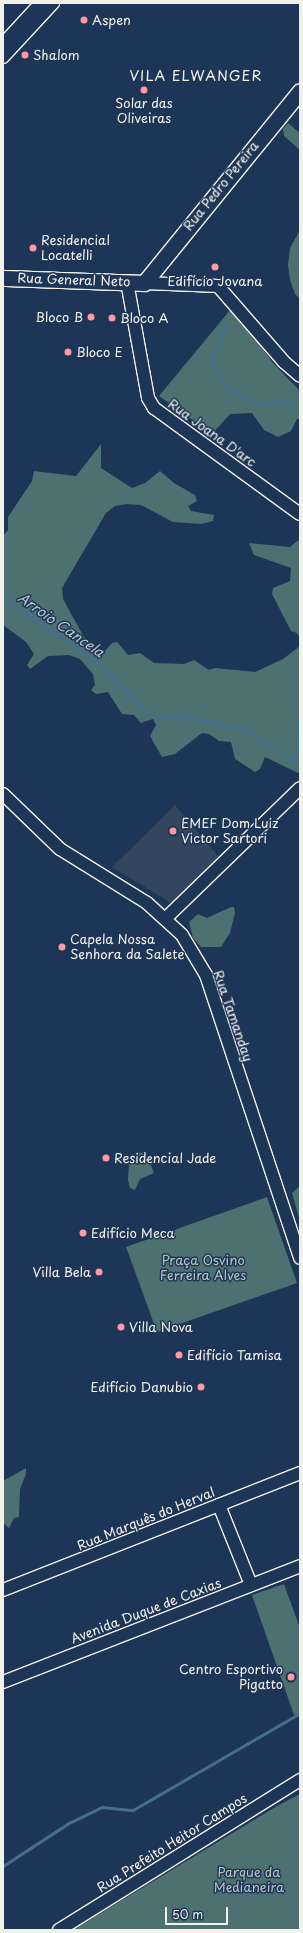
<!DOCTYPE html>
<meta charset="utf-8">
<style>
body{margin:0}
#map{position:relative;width:303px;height:1933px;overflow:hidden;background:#1d3557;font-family:"Playpen Sans",sans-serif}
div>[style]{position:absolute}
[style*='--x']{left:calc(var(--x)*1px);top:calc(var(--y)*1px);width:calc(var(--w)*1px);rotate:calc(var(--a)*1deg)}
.built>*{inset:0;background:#33455f}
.green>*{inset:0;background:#4d7071}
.stream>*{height:2.5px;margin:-1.25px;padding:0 1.25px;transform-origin:1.25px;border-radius:1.25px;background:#456f8c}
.roads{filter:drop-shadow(1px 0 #f4f1e8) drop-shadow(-1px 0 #f4f1e8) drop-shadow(0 1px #f4f1e8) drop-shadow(0 -1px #f4f1e8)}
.minor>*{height:12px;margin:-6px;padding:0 6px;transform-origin:6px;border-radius:6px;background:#1d3557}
.major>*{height:15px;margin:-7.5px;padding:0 7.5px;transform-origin:7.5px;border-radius:7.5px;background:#1d3557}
.dots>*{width:11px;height:11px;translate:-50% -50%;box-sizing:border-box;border:2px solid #1d3557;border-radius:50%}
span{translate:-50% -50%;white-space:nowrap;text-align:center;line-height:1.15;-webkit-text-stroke:3px #1d3557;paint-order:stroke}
.poi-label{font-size:13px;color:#f4f1e8}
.left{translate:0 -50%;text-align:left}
.right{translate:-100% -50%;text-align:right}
.street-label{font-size:13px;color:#f4f1e8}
.park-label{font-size:13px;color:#bac4be}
.neighbourhood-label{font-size:14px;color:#f4f1e8;letter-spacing:1px}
.water-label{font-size:14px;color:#b7c4c8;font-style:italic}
.frame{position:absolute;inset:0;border:4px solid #f4f1e8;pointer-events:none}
.scale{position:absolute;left:165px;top:1907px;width:63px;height:18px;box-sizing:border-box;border:2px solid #f4f1e8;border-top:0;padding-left:5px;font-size:12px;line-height:14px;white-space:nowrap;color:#f4f1e8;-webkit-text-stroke:3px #1d3557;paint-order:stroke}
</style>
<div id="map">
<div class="built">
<i style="clip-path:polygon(175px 805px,219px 857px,171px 903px,112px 867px)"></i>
</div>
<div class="green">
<i style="clip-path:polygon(288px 123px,300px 133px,300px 150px,284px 136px,283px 129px)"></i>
<i style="clip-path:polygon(300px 230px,300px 299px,295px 294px,290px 280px,288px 265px,290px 248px)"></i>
<i style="clip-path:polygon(231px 309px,246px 326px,273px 363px,300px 391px,300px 419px,297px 419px,291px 431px,278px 437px,264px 430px,252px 413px,230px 414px,212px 434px,159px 396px)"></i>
<i style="clip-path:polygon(101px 444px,101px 468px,132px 488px,145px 483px,160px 471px,174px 483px,195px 495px,197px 501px,188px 506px,191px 511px,214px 515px,213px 521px,201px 524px,173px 522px,141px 505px,126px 504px,115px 506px,106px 513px,62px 588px,63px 599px,91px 650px,100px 657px,112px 643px,117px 642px,128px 655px,140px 653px,154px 663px,184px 664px,194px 660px,209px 670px,215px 668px,255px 672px,283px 659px,300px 646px,300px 771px,298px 773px,265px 757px,260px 769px,255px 772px,235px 759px,231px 742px,219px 741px,209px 734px,202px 733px,175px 754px,162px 757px,150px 736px,156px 725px,153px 719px,141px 723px,134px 715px,122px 714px,108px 692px,96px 694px,91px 690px,95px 685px,93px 674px,80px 659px,69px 655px,48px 656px,30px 669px,27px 665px,34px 654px,26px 642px,3px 625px,3px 536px,8px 530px,8px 517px,32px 481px,34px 471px,76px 476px)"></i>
<i style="clip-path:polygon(300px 539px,300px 639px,297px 633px,291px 631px,272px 594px,273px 588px,290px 581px,291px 568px,254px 555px,249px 543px,290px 547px)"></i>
<i style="clip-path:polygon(231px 907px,234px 907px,235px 913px,230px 933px,221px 947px,201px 947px,193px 938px,189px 922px,198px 914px,207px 918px)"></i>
<i style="clip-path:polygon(138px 1152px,146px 1154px,154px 1173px,140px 1179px,135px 1190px,130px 1188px,128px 1180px,129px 1163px)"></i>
<i style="clip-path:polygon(300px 1186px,300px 1221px,292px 1193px)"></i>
<i style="clip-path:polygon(267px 1197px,297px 1283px,157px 1332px,126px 1247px)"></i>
<i style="clip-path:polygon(26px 1468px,26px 1474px,20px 1489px,19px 1517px,14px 1518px,9px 1528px,3px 1523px,3px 1481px)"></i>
<i style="clip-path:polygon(284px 1584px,300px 1628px,300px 1714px,294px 1715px,252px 1595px)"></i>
<i style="clip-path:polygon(300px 1794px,300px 1930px,73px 1930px,277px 1806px)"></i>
</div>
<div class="stream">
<i style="--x:226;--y:323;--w:43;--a:108.9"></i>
<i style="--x:212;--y:364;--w:29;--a:56"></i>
<i style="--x:228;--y:388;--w:34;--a:28"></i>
<i style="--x:258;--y:404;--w:28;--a:-8"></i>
<i style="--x:286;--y:400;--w:16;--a:27"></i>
<i style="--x:3;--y:595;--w:11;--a:45"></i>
<i style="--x:11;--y:603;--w:103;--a:34.3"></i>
<i style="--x:96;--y:661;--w:77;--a:45.5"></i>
<i style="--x:150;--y:716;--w:48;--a:3.6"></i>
<i style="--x:198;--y:719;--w:46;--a:12.5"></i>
<i style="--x:243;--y:729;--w:60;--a:31.3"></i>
<i style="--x:294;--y:760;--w:41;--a:-81.7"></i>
<i style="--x:3;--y:1866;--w:79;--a:-33.1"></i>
<i style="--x:69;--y:1823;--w:37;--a:-26"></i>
<i style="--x:102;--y:1807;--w:31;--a:6"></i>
<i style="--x:133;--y:1810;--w:193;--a:-30.1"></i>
</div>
<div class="roads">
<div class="minor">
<i style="--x:3;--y:44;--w:56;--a:-47.2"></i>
<i style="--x:3;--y:57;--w:74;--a:-47.2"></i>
<i style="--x:127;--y:282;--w:118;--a:79.7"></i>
<i style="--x:148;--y:398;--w:12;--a:59"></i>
<i style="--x:154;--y:408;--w:180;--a:36"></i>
<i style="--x:144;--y:283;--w:74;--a:2.3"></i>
<i style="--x:218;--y:286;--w:101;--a:49"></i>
<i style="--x:284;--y:362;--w:21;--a:41"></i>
<i style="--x:3;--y:794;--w:79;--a:44"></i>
<i style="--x:60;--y:849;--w:102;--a:31.8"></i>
<i style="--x:147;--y:903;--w:47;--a:42.4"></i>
<i style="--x:182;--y:935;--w:47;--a:59"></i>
<i style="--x:206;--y:975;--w:298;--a:71.6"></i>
<i style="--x:165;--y:919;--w:188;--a:-44.1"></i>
<i style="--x:219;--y:1505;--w:86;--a:68.2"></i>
<i style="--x:3;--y:1590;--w:319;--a:-21.5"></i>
<i style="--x:3;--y:1682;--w:319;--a:-21.3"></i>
<i style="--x:59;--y:1930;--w:284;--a:-31.9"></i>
</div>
<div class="major">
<i style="--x:3;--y:278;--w:141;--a:2"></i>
<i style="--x:144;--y:283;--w:247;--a:-50.9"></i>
</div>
</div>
<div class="dots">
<i style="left:84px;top:20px;background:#ff9aa2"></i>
<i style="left:25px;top:55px;background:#ff9aa2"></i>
<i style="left:144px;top:90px;background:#ff9aa2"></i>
<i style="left:33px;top:248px;background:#ff9aa2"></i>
<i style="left:215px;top:267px;background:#ff9aa2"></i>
<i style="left:91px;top:317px;background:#ff9aa2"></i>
<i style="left:112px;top:318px;background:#ff9aa2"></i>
<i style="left:68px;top:352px;background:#ff9aa2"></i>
<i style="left:173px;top:831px;background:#ff9aa2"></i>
<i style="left:62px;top:947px;background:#ff9aa2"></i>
<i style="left:106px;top:1158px;background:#ff9aa2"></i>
<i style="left:83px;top:1233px;background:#ff9aa2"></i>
<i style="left:99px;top:1272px;background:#ff9aa2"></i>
<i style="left:121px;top:1327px;background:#ff9aa2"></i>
<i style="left:179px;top:1355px;background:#ff9aa2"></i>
<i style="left:201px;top:1387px;background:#ff9aa2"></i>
<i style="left:291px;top:1677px;background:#ff9aa2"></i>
</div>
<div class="poi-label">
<span class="left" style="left:92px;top:20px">Aspen</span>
<span class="left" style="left:33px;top:55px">Shalom</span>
<span style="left:144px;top:111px">Solar das<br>Oliveiras</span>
<span class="left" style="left:41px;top:248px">Residencial<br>Locatelli</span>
<span style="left:215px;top:281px">Edifício Jovana</span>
<span class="right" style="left:83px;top:317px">Bloco B</span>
<span class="left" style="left:120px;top:318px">Bloco A</span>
<span class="left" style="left:76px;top:352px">Bloco E</span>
<span class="left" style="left:181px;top:831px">EMEF Dom Luiz<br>Victor Sartori</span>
<span class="left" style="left:70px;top:947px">Capela Nossa<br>Senhora da Salete</span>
<span class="left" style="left:114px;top:1158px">Residencial Jade</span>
<span class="left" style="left:91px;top:1233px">Edifício Meca</span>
<span class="right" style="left:91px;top:1272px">Villa Bela</span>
<span class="left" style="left:129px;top:1327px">Villa Nova</span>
<span class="left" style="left:187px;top:1355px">Edifício Tamisa</span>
<span class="right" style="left:193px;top:1387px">Edifício Danubio</span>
<span class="right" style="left:283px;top:1677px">Centro Esportivo<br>Pigatto</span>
</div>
<div class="street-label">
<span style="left:221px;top:186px;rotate:-51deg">Rua Pedro Pereira</span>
<span style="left:74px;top:280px;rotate:2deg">Rua General Neto</span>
<span style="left:212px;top:433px;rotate:36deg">Rua Joana D'arc</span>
<span style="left:233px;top:1016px;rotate:71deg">Rua Tamanday</span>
<span style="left:146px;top:1519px;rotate:-22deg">Rua Marquês do Herval</span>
<span style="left:146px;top:1611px;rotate:-21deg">Avenida Duque de Caxias</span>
<span style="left:172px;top:1843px;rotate:-32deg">Rua Prefeito Heitor Campos</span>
</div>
<div class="park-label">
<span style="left:203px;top:1268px">Praça Osvino<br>Ferreira Alves</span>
<span style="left:249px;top:1880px">Parque da<br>Medianeira</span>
</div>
<div class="neighbourhood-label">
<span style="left:196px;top:76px">VILA ELWANGER</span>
</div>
<div class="water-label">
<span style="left:61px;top:625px;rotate:35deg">Arroio Cancela</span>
</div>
<div class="frame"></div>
<div class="scale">50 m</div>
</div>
